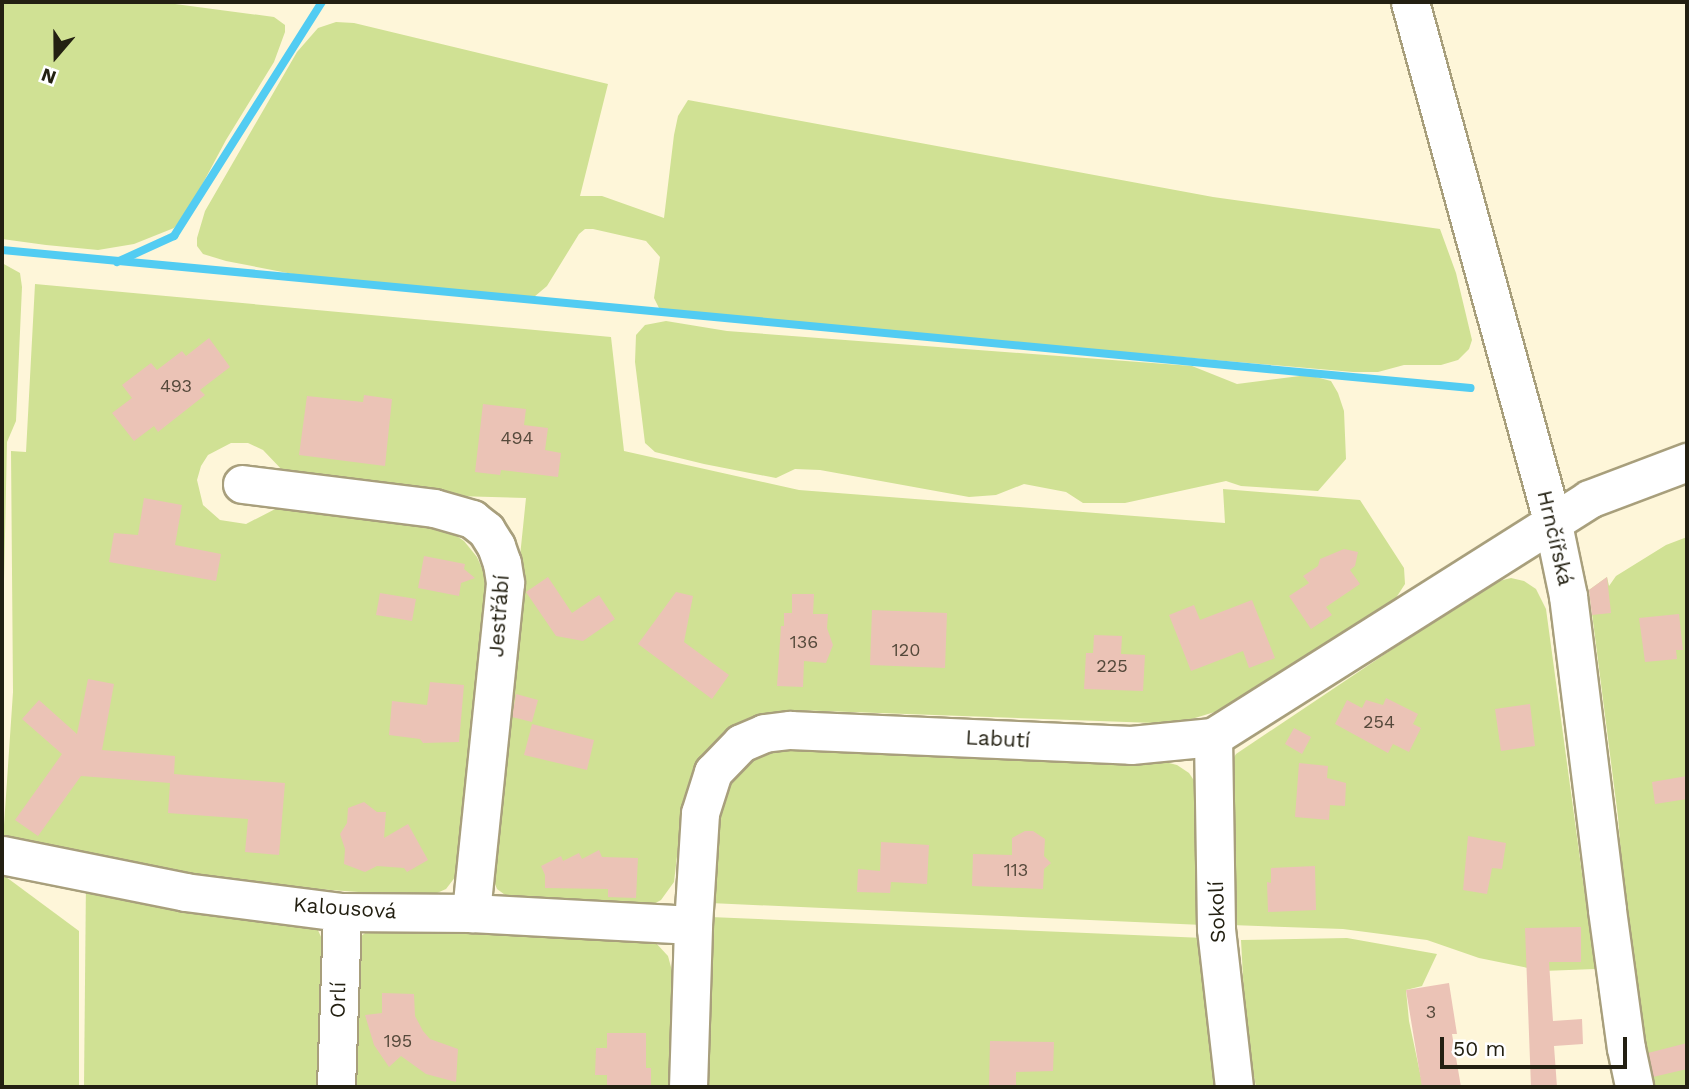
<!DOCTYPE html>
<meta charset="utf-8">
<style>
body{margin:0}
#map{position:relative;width:1689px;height:1089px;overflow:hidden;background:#fef6d9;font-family:"Work Sans",sans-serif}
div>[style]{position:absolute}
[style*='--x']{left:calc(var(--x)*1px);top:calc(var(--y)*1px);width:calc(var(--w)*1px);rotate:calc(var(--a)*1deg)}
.green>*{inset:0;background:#d0e194}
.stream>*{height:8px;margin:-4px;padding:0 4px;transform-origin:4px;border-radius:4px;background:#52ccf2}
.building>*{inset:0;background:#ebc3b6}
.roads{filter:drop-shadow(2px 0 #a89f7c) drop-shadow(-2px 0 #a89f7c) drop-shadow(0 2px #a89f7c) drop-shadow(0 -2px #a89f7c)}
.minor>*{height:37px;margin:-18.5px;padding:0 18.5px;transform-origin:18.5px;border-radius:18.5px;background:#fff}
span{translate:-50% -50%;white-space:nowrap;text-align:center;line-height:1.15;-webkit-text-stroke:5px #fff;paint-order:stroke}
.number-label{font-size:18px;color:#55493b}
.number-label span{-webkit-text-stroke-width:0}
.street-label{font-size:21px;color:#232012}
.frame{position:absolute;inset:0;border:4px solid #232012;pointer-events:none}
.north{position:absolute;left:21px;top:21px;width:70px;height:70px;-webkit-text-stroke:5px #fff;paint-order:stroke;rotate:200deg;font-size:19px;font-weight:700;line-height:28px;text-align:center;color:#232012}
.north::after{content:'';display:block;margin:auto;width:24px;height:32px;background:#232012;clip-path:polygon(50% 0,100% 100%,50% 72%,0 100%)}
.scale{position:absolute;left:1440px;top:1037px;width:187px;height:32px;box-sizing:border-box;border:4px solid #232012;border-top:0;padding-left:9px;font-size:21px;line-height:24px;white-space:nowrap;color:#232012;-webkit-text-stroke:5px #fff;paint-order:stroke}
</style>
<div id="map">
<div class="green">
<i style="clip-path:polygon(2px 2px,160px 2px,274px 17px,285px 25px,285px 32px,274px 62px,226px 140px,187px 213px,174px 228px,134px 244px,98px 250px,46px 245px,2px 239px)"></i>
<i style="clip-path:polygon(336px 22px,354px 23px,608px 84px,580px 196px,602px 196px,664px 218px,674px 135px,678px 116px,688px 100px,1213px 197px,1440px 229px,1456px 273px,1472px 340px,1469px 349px,1458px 360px,1441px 365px,1404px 365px,1378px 372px,1353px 372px,683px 314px,659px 308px,654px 298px,660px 257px,646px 241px,593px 229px,585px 229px,579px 234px,547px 286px,534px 297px,303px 276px,226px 261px,203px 254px,197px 246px,197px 238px,205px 211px,297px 52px,318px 28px)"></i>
<i style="clip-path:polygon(2px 263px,20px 273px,22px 287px,16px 421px,7px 442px,2px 675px)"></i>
<i style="clip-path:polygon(35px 284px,611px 337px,624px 451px,799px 490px,1225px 523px,1223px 489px,1360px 500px,1404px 568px,1405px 584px,1392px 604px,1228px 708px,1185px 721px,1154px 723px,795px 710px,754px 717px,721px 736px,697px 765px,684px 797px,674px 882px,661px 900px,650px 906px,512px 900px,497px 889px,488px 867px,526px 498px,455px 496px,285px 473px,263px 450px,248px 443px,231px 443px,208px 455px,201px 466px,197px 480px,203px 505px,220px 520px,246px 524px,283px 505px,442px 526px,464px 541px,477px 557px,484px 573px,487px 600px,456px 876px,446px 889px,428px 897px,233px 883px,3px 840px,13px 692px,11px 451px,26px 452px)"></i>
<i style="clip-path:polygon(666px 321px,727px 331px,1192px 366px,1237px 384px,1308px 375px,1331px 381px,1338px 393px,1344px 411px,1346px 459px,1318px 491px,1241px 486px,1226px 481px,1125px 503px,1083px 503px,1066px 492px,1024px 484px,996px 495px,969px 497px,820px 470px,795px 469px,776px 478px,704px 464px,655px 452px,645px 443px,635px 362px,636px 335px,645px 325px)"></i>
<i style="clip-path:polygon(1687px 537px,1687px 1087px,1652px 1087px,1634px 1016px,1618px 817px,1589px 590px,1607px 577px,1609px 586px,1616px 576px,1666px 545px)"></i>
<i style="clip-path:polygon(1511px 578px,1524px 581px,1536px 589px,1546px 609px,1595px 969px,1543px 971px,1479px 958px,1427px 940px,1343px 929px,1231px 925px,1231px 762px,1236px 754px,1491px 583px)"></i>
<i style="clip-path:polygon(801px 747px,1161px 761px,1177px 765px,1189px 773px,1197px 785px,1203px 925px,710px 903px,720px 808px,729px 784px,744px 766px,764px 754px,781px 748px)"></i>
<i style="clip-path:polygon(2px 874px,79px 931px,79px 1087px,2px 1087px)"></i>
<i style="clip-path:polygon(86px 879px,307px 919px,317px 928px,322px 939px,320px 1087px,84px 1087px)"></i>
<i style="clip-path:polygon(710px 917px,1204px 938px,1220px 1087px,709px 1087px)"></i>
<i style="clip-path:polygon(376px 925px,649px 939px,655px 942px,668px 956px,672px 971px,671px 1087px,349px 1087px,357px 939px)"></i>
<i style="clip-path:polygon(1347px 938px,1437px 954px,1422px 986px,1406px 990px,1409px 1021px,1423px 1087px,1256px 1087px,1246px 1034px,1241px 940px)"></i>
</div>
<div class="stream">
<i style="--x:2;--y:250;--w:1475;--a:5.37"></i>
<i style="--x:117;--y:262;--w:63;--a:-24.5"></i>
<i style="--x:174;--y:236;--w:277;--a:-57.7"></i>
</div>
<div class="building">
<i style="clip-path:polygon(209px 338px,230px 367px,200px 390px,205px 395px,158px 432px,154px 426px,134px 441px,112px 413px,132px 398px,122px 385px,151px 363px,157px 370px,182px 351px,186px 356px)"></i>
<i style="clip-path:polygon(364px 395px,392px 399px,385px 466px,299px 455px,307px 396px,363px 402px)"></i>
<i style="clip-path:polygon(483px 404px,526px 409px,524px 425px,548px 428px,545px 450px,561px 453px,558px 477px,501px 470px,500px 475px,475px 472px)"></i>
<i style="clip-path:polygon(144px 498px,182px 505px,175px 545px,221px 554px,216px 581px,109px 562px,114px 533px,138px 535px)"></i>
<i style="clip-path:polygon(1344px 549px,1358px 552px,1355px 566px,1350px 570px,1360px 584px,1326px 607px,1332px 615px,1311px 629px,1289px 596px,1309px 583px,1303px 576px,1318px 566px,1320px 559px)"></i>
<i style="clip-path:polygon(424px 556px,465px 564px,464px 569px,475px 578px,461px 583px,459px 596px,418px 588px)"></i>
<i style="clip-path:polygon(548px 577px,572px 613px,599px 595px,615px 619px,583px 641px,556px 636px,526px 592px)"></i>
<i style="clip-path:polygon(1607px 577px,1611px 613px,1592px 615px,1589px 590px)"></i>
<i style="clip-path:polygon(676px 592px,693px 596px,684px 642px,729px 675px,712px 699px,638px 644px)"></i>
<i style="clip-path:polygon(380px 593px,416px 599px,412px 621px,376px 615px)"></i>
<i style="clip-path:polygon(792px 594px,814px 594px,813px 614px,828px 614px,827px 628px,833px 645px,826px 663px,804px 661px,803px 687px,777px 686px,781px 626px,784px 626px,784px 613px,792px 613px)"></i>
<i style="clip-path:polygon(1252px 600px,1275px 658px,1249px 668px,1243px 651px,1191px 671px,1169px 615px,1194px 605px,1200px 620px)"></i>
<i style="clip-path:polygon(872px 610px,947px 613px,945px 668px,870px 665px)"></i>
<i style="clip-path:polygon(1679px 614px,1683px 650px,1676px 650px,1677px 659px,1645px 662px,1639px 618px)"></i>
<i style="clip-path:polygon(1094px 635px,1122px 636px,1121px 654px,1145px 655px,1143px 691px,1084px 689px,1086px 653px,1093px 653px)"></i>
<i style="clip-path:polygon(88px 679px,114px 684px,102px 750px,175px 756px,174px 774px,285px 783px,279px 855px,245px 852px,248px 819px,168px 813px,170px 783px,81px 776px,38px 836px,15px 820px,62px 754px,22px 719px,39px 700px,77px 734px)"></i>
<i style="clip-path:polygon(430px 682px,464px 685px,459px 742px,423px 743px,420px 739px,389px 735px,392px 701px,427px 705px)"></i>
<i style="clip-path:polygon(516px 694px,538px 700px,532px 722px,512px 717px)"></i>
<i style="clip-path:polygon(1386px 698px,1418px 714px,1413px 724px,1421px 728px,1409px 752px,1393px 744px,1388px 753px,1335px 724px,1347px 700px,1362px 708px,1366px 700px,1383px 705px)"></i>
<i style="clip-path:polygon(1530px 704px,1535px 746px,1501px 751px,1495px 709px)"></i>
<i style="clip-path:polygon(532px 724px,594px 740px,587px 770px,524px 755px)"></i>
<i style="clip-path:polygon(1294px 728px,1311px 737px,1302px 754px,1285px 744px)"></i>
<i style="clip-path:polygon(1299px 763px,1328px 766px,1327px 778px,1346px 783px,1345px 806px,1330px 805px,1329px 820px,1295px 817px)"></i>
<i style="clip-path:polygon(1687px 776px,1687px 799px,1655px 804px,1652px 782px)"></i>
<i style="clip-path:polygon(364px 802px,377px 812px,386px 812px,384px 838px,408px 824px,428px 860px,407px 872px,404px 868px,377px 866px,365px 872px,344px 864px,345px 849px,340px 834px,347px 823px,348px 808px)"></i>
<i style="clip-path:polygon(1025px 831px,1033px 831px,1045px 839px,1044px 856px,1051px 863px,1044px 869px,1043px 889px,972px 886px,973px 854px,1012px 855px,1012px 838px)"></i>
<i style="clip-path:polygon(1468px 836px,1506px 843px,1502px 869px,1492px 868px,1487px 894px,1463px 890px)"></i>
<i style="clip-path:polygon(881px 842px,929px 845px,927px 884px,891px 882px,890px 893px,857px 892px,858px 869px,880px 871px)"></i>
<i style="clip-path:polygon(599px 850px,602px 857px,638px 858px,636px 898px,608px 897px,608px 889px,545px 888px,545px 875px,541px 866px,561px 856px,563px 861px,579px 853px,582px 859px)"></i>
<i style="clip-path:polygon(1315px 866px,1316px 910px,1268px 912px,1267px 882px,1271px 883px,1271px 868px)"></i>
<i style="clip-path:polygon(1581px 927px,1581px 962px,1549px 962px,1553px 1021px,1582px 1019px,1583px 1044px,1554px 1046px,1557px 1087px,1531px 1087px,1525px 928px)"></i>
<i style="clip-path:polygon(1449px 983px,1457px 1034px,1452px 1034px,1461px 1087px,1422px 1087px,1406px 990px)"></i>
<i style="clip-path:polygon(382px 993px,414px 994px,415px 1016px,423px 1031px,430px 1039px,458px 1049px,456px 1082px,426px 1074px,401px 1056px,389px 1067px,374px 1045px,365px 1015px,382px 1013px)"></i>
<i style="clip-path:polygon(607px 1033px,646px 1033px,646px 1068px,651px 1068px,651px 1087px,607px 1087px,607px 1075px,595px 1075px,596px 1048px,607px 1048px)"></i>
<i style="clip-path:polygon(990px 1041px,1054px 1042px,1053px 1071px,1016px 1072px,1016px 1087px,989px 1087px)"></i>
<i style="clip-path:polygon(1687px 1043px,1687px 1069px,1653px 1077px,1648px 1053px)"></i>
</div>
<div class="roads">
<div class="minor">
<i style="--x:1410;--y:2;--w:541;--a:74.68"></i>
<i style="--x:1553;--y:524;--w:74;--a:78.2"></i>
<i style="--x:1568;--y:596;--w:316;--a:82.9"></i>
<i style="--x:1607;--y:910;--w:139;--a:82.2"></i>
<i style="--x:1626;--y:1048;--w:40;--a:78"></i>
<i style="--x:242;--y:484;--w:193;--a:7.1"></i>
<i style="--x:434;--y:508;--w:40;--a:16"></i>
<i style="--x:472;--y:519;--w:18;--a:38"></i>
<i style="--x:486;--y:530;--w:19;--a:58"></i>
<i style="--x:496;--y:546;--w:18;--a:71"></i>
<i style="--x:502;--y:563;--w:20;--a:81"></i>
<i style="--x:505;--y:583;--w:332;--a:95.9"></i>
<i style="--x:1213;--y:737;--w:192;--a:89.1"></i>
<i style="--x:1216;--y:929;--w:159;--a:83.5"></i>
<i style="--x:2;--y:855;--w:187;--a:11.4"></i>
<i style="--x:185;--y:892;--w:158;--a:7.3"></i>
<i style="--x:342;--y:912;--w:129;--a:0.4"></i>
<i style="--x:471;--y:913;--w:222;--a:3.1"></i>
<i style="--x:336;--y:1087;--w:175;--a:-88"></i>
<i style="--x:688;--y:1087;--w:162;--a:-88.2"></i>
<i style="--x:693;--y:925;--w:112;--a:-86.4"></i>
<i style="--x:700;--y:813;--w:43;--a:-72.4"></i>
<i style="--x:713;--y:772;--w:40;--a:-46"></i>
<i style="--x:741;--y:743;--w:25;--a:-23"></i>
<i style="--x:764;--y:733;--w:26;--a:-7"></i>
<i style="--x:790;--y:730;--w:341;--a:2.5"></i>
<i style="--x:1131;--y:745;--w:82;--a:-5.6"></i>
<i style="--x:1213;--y:737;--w:445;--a:-32.3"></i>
<i style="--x:1589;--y:499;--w:105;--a:-20.7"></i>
</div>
</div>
<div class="number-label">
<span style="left:176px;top:386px">493</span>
<span style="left:517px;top:438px">494</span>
<span style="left:804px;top:642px">136</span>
<span style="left:906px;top:650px">120</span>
<span style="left:1112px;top:666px">225</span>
<span style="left:1379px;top:722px">254</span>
<span style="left:1016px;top:870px">113</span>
<span style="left:1431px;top:1012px">3</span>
<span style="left:398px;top:1041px">195</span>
</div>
<div class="street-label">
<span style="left:1555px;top:538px;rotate:77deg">Hrnčířská</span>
<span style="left:499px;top:616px;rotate:-86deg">Jestřábí</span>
<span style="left:998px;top:739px;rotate:3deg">Labutí</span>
<span style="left:345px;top:908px;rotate:4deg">Kalousová</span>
<span style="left:1217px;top:912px;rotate:-92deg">Sokolí</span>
<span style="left:338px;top:1000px;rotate:-89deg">Orlí</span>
</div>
<div class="frame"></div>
<div class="north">N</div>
<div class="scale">50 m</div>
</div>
